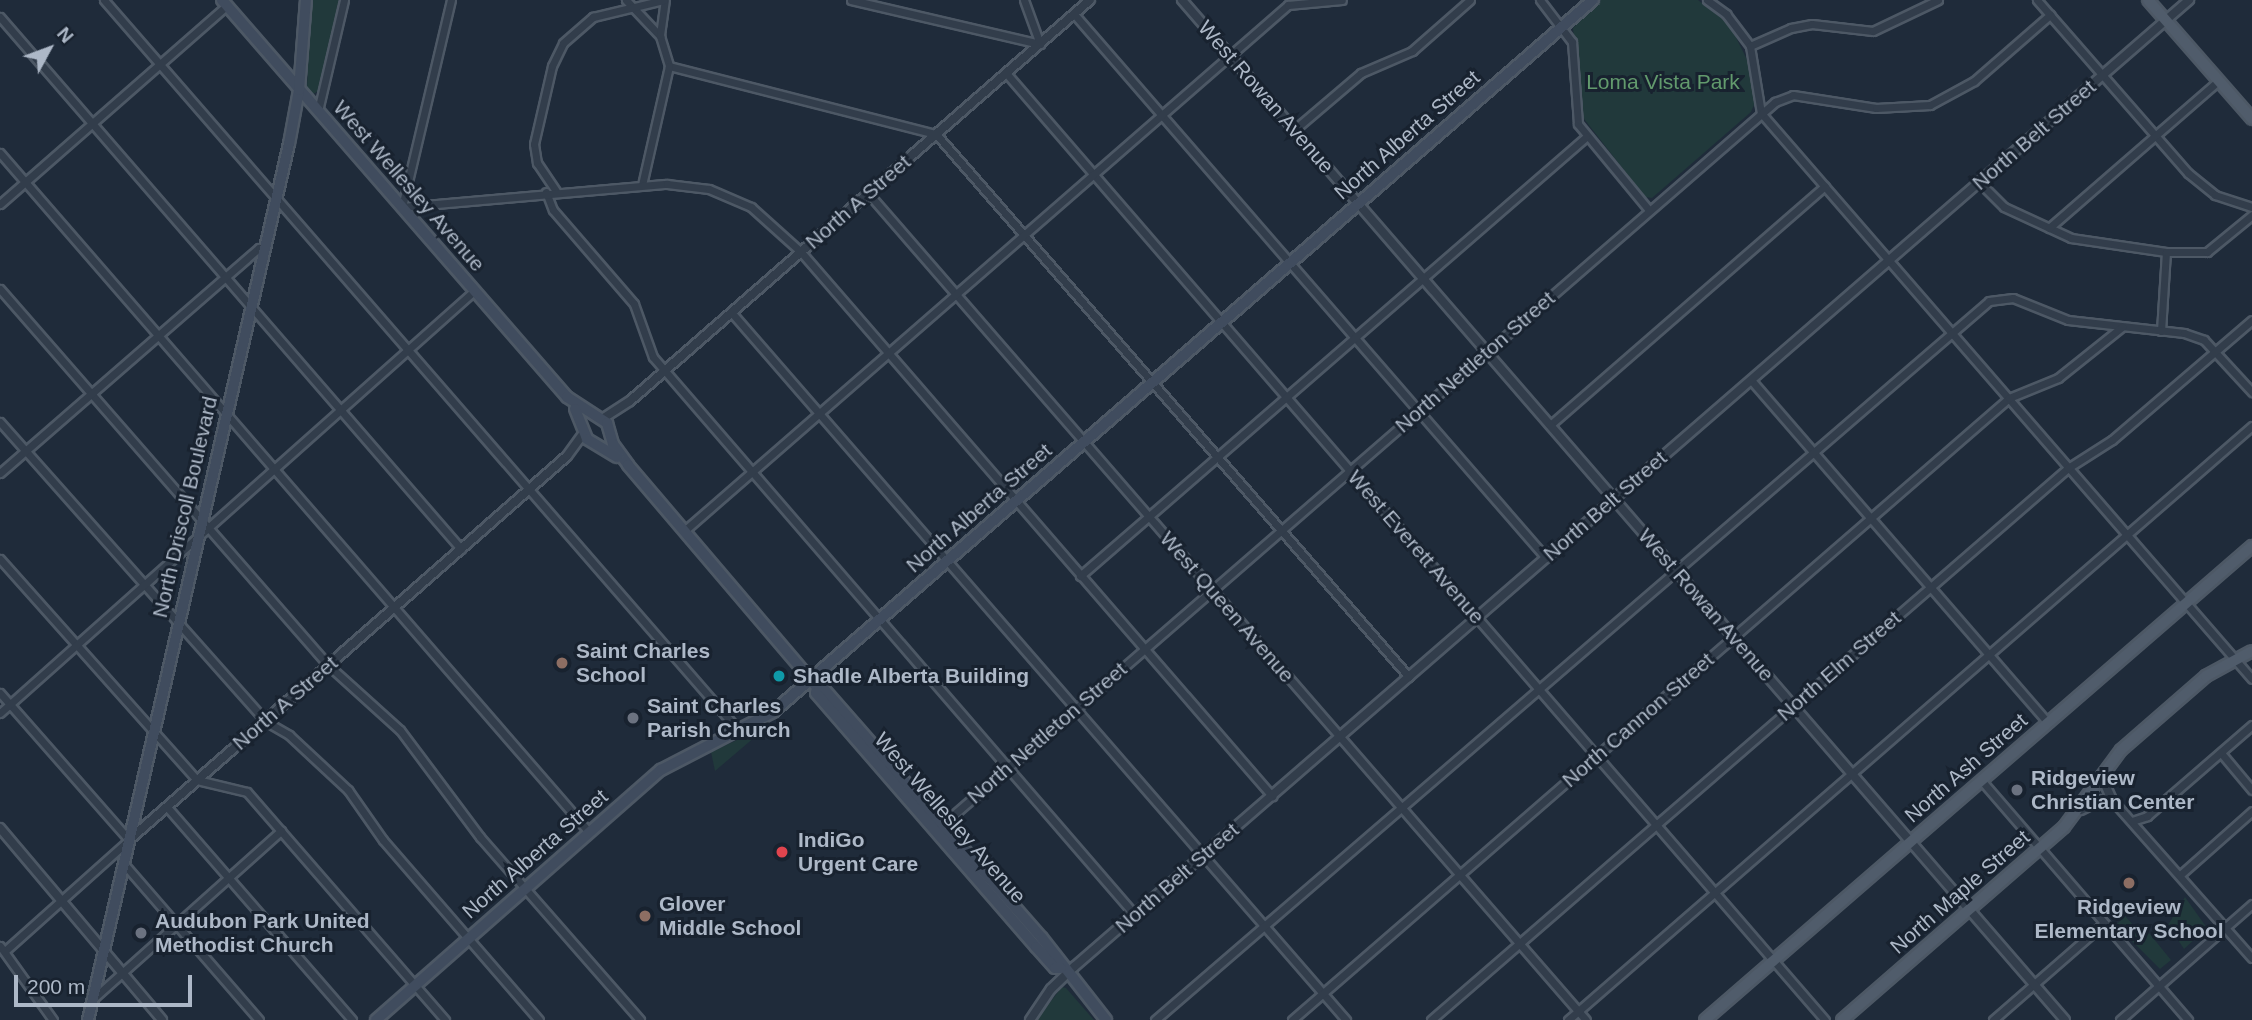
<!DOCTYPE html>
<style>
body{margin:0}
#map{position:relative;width:2252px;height:1020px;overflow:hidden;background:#1f2b3a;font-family:Arial,sans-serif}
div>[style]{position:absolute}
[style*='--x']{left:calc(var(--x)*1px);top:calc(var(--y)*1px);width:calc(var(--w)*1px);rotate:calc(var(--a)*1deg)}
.green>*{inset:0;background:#21393b}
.roads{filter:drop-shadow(2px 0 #4d5865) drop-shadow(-2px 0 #4d5865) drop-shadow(0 2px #4d5865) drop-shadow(0 -2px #4d5865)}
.minor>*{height:7px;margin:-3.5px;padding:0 3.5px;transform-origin:3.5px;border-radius:3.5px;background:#323d4b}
.tertiary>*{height:8px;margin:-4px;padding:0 4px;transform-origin:4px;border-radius:4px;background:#323d4b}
.secondary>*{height:10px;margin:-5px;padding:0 5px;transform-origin:5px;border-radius:5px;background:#404c5e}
.primary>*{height:10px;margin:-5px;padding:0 5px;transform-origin:5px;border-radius:5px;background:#505c6b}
.dots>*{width:19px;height:19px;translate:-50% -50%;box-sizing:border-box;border:4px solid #18222f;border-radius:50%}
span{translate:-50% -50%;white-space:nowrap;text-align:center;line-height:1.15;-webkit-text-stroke:6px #18222f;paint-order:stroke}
.park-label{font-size:21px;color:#629a6d}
.street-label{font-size:21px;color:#adb8c7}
.poi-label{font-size:21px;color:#adb8c7;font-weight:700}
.left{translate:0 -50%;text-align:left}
.north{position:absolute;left:14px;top:14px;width:70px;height:70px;-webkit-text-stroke:5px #18222f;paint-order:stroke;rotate:49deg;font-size:19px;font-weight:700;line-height:28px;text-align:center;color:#adb8c7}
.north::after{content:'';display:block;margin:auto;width:24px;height:32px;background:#adb8c7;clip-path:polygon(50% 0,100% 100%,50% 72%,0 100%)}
.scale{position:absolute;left:14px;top:975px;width:178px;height:32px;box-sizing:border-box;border:4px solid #adb8c7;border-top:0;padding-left:9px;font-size:21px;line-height:24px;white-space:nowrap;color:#adb8c7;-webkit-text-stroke:5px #18222f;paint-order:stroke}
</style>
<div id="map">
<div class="green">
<i style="clip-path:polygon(311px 0,339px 0,318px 91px,312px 95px,307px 88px)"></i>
<i style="clip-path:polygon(1600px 0,1698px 0,1730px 25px,1751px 68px,1756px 100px,1751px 112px,1652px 198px,1645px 197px,1581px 115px,1573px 28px)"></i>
<i style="clip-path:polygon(761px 729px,762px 731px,715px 771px,711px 752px)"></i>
<i style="clip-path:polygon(2185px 897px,2207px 928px,2184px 949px,2168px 925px)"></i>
<i style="clip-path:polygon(2125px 916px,2144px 937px,2149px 933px,2171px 960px,2160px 969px,2116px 925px)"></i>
<i style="clip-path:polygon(1062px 987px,1066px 988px,1094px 1020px,1036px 1020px)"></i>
</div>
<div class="roads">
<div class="minor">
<i style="--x:104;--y:0;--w:968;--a:49.02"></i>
<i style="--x:626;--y:0;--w:50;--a:46.6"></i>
<i style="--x:660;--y:36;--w:31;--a:73"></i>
<i style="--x:669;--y:66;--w:276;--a:14.3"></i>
<i style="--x:936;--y:134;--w:720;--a:48.94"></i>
<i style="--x:851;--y:0;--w:194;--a:13.1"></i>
<i style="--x:1024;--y:0;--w:47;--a:70"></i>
<i style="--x:1540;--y:0;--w:53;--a:52.7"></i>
<i style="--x:1572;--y:42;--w:82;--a:85.8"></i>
<i style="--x:1578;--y:124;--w:112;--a:50.5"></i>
<i style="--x:1707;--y:0;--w:24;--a:36"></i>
<i style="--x:1726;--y:14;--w:40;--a:53"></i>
<i style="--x:1750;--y:46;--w:68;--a:80.7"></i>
<i style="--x:1761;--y:113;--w:749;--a:49.06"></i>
<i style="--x:2037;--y:0;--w:230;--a:48.9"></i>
<i style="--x:2188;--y:173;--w:35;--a:39"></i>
<i style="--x:2215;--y:195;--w:39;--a:18"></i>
<i style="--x:1074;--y:14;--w:720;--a:49.05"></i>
<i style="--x:0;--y:17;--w:704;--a:49.09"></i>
<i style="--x:660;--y:35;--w:35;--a:-82"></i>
<i style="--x:1750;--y:46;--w:45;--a:-23.7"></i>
<i style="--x:1791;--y:28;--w:21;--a:-11"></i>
<i style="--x:1812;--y:24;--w:61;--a:6.5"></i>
<i style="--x:1873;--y:31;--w:72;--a:-25.5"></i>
<i style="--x:1006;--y:73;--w:1252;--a:49.15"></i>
<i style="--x:318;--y:111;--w:114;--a:-76.8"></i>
<i style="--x:1294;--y:130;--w:88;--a:-40.4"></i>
<i style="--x:1361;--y:73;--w:56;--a:-23.3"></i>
<i style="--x:1412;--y:51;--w:77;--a:-41.3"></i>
<i style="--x:0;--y:153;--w:899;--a:49.06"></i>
<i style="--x:1979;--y:182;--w:35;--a:45"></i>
<i style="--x:2004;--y:207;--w:74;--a:24.8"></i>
<i style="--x:2071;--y:238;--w:96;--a:8.4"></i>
<i style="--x:642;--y:185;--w:122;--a:-77.2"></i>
<i style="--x:556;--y:191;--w:34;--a:-124"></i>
<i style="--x:537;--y:163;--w:19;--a:-99"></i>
<i style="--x:534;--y:144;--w:80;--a:-77"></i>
<i style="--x:552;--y:66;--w:25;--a:-64"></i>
<i style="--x:563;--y:43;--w:40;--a:-41"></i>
<i style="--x:593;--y:17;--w:73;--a:-13.5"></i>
<i style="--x:546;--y:192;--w:19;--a:69"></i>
<i style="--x:553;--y:210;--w:124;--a:49.2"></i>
<i style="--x:634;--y:304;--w:56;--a:70.3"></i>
<i style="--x:653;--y:357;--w:737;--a:49.18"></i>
<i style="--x:868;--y:193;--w:1095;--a:49.04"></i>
<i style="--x:0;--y:204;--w:302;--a:-41.2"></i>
<i style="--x:402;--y:207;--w:266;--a:-5"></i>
<i style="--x:667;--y:184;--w:42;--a:6.8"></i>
<i style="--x:709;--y:189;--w:46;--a:23.2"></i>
<i style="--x:751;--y:207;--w:67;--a:42"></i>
<i style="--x:801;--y:252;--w:720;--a:49.11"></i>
<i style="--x:402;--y:207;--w:213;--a:-76.7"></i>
<i style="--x:2049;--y:228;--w:224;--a:-41"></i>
<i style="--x:0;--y:289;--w:499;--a:48.9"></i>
<i style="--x:328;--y:665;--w:97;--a:42.1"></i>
<i style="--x:400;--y:730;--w:134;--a:53.2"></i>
<i style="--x:480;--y:837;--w:243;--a:48.8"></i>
<i style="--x:731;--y:312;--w:938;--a:49.02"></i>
<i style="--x:2161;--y:331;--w:79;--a:-86.4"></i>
<i style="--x:2166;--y:252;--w:41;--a:0"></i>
<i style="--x:2207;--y:252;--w:58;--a:-39.4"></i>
<i style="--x:1751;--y:380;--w:454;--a:49.1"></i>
<i style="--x:0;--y:422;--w:400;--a:48.4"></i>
<i style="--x:265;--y:721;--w:28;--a:30"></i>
<i style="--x:289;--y:735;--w:81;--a:43"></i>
<i style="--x:348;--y:790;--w:61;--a:55"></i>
<i style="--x:383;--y:840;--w:238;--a:49.1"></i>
<i style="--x:1550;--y:425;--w:364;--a:-41"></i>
<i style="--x:0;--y:473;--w:343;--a:-41"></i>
<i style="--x:259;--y:248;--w:5;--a:0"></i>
<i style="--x:684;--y:531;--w:801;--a:-41.05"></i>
<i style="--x:1288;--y:5;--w:54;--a:-5.3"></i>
<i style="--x:0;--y:559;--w:296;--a:48.3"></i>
<i style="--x:197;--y:780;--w:51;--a:13.5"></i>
<i style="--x:247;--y:792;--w:302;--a:49"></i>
<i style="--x:1080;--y:576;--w:670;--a:-40.94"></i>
<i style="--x:0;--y:693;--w:196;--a:48.7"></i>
<i style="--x:129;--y:840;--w:166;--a:138.2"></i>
<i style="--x:0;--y:713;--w:635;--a:-41.68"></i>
<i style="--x:2221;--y:753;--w:48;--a:50"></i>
<i style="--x:1981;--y:780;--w:317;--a:49.2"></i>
<i style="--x:2112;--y:800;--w:211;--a:48.5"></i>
<i style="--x:167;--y:807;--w:282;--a:49"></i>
<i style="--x:2132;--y:821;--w:16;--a:-18"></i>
<i style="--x:2147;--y:816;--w:139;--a:-40.9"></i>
<i style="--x:943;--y:824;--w:1102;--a:-40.95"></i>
<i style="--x:1775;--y:102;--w:19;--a:-21"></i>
<i style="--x:1793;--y:95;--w:84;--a:8.9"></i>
<i style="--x:1876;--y:108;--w:54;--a:-3.2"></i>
<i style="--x:1930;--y:105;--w:50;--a:-28.6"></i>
<i style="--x:1974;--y:81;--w:101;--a:-41"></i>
<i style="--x:124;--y:864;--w:206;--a:49.1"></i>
<i style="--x:2180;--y:875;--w:96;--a:-41.6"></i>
<i style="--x:0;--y:946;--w:91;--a:54.4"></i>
<i style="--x:94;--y:998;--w:251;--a:-41.8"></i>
<i style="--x:1155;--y:1020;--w:1101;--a:-40.76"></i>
<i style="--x:1989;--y:301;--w:24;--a:-7"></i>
<i style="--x:2013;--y:298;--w:59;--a:21.8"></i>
<i style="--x:2068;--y:320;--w:117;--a:6.4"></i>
<i style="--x:2184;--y:333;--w:21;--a:19"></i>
<i style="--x:2204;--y:340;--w:71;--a:47.3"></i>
<i style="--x:1292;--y:1020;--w:949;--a:-40.94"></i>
<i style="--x:2009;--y:398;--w:53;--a:-22.2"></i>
<i style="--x:2058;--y:378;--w:82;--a:-38.6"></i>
<i style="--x:1431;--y:1020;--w:843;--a:-40.91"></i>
<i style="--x:2068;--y:468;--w:52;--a:-32.5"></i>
<i style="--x:2112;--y:440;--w:184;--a:-40.6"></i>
<i style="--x:1568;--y:1020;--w:906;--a:-40.97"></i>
<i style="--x:1993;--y:1020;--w:147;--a:-41.1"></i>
<i style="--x:2120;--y:1020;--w:176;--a:-41.3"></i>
</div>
<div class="tertiary">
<i style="--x:1182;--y:0;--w:1349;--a:49.12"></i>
<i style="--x:602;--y:419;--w:33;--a:-33"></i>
<i style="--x:630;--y:401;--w:610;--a:-41.08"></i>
<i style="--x:2081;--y:810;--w:22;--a:-27"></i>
<i style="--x:2101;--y:800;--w:11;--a:0"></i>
<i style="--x:2112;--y:800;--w:27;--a:-114"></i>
<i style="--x:0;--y:828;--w:251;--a:49.8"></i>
<i style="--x:129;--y:840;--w:582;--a:-41.24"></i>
<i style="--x:567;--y:456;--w:29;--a:-54"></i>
<i style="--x:1030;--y:1020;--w:37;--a:-56"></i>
<i style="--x:1051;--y:989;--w:32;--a:-44"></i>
<i style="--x:1074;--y:967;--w:1476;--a:-40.93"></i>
</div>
<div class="secondary">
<i style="--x:222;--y:0;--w:526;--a:49.01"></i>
<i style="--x:567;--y:397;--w:48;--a:33"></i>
<i style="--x:607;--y:423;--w:22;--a:74"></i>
<i style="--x:613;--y:444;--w:26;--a:54"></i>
<i style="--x:628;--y:465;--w:292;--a:49.6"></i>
<i style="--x:817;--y:687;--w:6;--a:9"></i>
<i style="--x:823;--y:688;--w:332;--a:48.8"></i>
<i style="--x:1042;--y:938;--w:104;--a:52"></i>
<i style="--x:575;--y:409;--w:32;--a:68"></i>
<i style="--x:587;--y:439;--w:35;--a:31"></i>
<i style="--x:817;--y:687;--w:6;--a:99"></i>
<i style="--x:816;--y:693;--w:336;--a:49.1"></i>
<i style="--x:1036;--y:947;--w:28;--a:48"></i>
<i style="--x:1055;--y:968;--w:6;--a:0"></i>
<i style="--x:88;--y:1020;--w:899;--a:-77.08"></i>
<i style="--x:289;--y:144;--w:55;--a:-79.5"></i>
<i style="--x:299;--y:90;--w:90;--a:-85.6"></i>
<i style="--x:376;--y:1020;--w:379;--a:-41.3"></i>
<i style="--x:661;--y:770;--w:126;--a:-27.4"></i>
<i style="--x:773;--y:712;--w:1086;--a:-40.97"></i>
</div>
<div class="primary">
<i style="--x:2148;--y:0;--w:158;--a:48.8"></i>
<i style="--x:1705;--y:1020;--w:724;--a:-40.91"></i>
<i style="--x:1842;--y:1020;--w:294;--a:-41"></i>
<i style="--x:2064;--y:827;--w:96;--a:-53.5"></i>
<i style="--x:2121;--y:750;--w:113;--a:-41"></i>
<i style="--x:2206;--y:676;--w:52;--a:-28.5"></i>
</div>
</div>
<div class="dots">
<i style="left:562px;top:663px;background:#8d6e63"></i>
<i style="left:779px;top:676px;background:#0f9aa8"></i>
<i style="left:633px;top:718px;background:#6b7280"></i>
<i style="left:2017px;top:790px;background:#6b7280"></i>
<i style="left:782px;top:852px;background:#e0444e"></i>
<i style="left:2129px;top:883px;background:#8d6e63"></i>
<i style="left:645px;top:916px;background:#8d6e63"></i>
<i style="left:141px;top:933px;background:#6b7280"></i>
</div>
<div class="park-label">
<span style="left:1663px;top:82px">Loma Vista Park</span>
</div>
<div class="street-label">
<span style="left:1266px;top:97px;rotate:49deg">West Rowan Avenue</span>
<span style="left:1407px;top:135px;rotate:-41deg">North Alberta Street</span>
<span style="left:2034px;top:135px;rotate:-41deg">North Belt Street</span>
<span style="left:409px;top:186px;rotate:49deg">West Wellesley Avenue</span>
<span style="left:858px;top:202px;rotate:-41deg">North A Street</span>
<span style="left:1475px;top:362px;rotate:-41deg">North Nettleton Street</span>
<span style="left:1605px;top:506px;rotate:-41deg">North Belt Street</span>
<span style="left:185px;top:507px;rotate:-77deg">North Driscoll Boulevard</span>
<span style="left:979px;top:508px;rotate:-41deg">North Alberta Street</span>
<span style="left:1416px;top:547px;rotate:49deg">West Everett Avenue</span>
<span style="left:1706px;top:605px;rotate:49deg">West Rowan Avenue</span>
<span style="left:1227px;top:607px;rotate:49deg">West Queen Avenue</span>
<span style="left:1839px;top:666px;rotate:-41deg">North Elm Street</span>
<span style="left:285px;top:703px;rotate:-41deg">North A Street</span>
<span style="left:1638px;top:720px;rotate:-41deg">North Cannon Street</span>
<span style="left:1047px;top:733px;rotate:-41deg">North Nettleton Street</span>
<span style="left:1966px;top:768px;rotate:-41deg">North Ash Street</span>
<span style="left:950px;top:818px;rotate:49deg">West Wellesley Avenue</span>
<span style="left:535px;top:854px;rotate:-41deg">North Alberta Street</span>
<span style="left:1177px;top:878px;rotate:-41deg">North Belt Street</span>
<span style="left:1960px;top:892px;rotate:-41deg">North Maple Street</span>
</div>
<div class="poi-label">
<span class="left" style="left:576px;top:663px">Saint Charles<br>School</span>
<span class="left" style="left:793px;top:676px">Shadle Alberta Building</span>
<span class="left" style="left:647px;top:718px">Saint Charles<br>Parish Church</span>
<span class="left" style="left:2031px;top:790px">Ridgeview<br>Christian Center</span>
<span class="left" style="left:798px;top:852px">IndiGo<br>Urgent Care</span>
<span class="left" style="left:659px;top:916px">Glover<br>Middle School</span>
<span style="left:2129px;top:919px">Ridgeview<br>Elementary School</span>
<span class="left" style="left:155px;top:933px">Audubon Park United<br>Methodist Church</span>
</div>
<div class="north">N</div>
<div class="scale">200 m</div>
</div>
